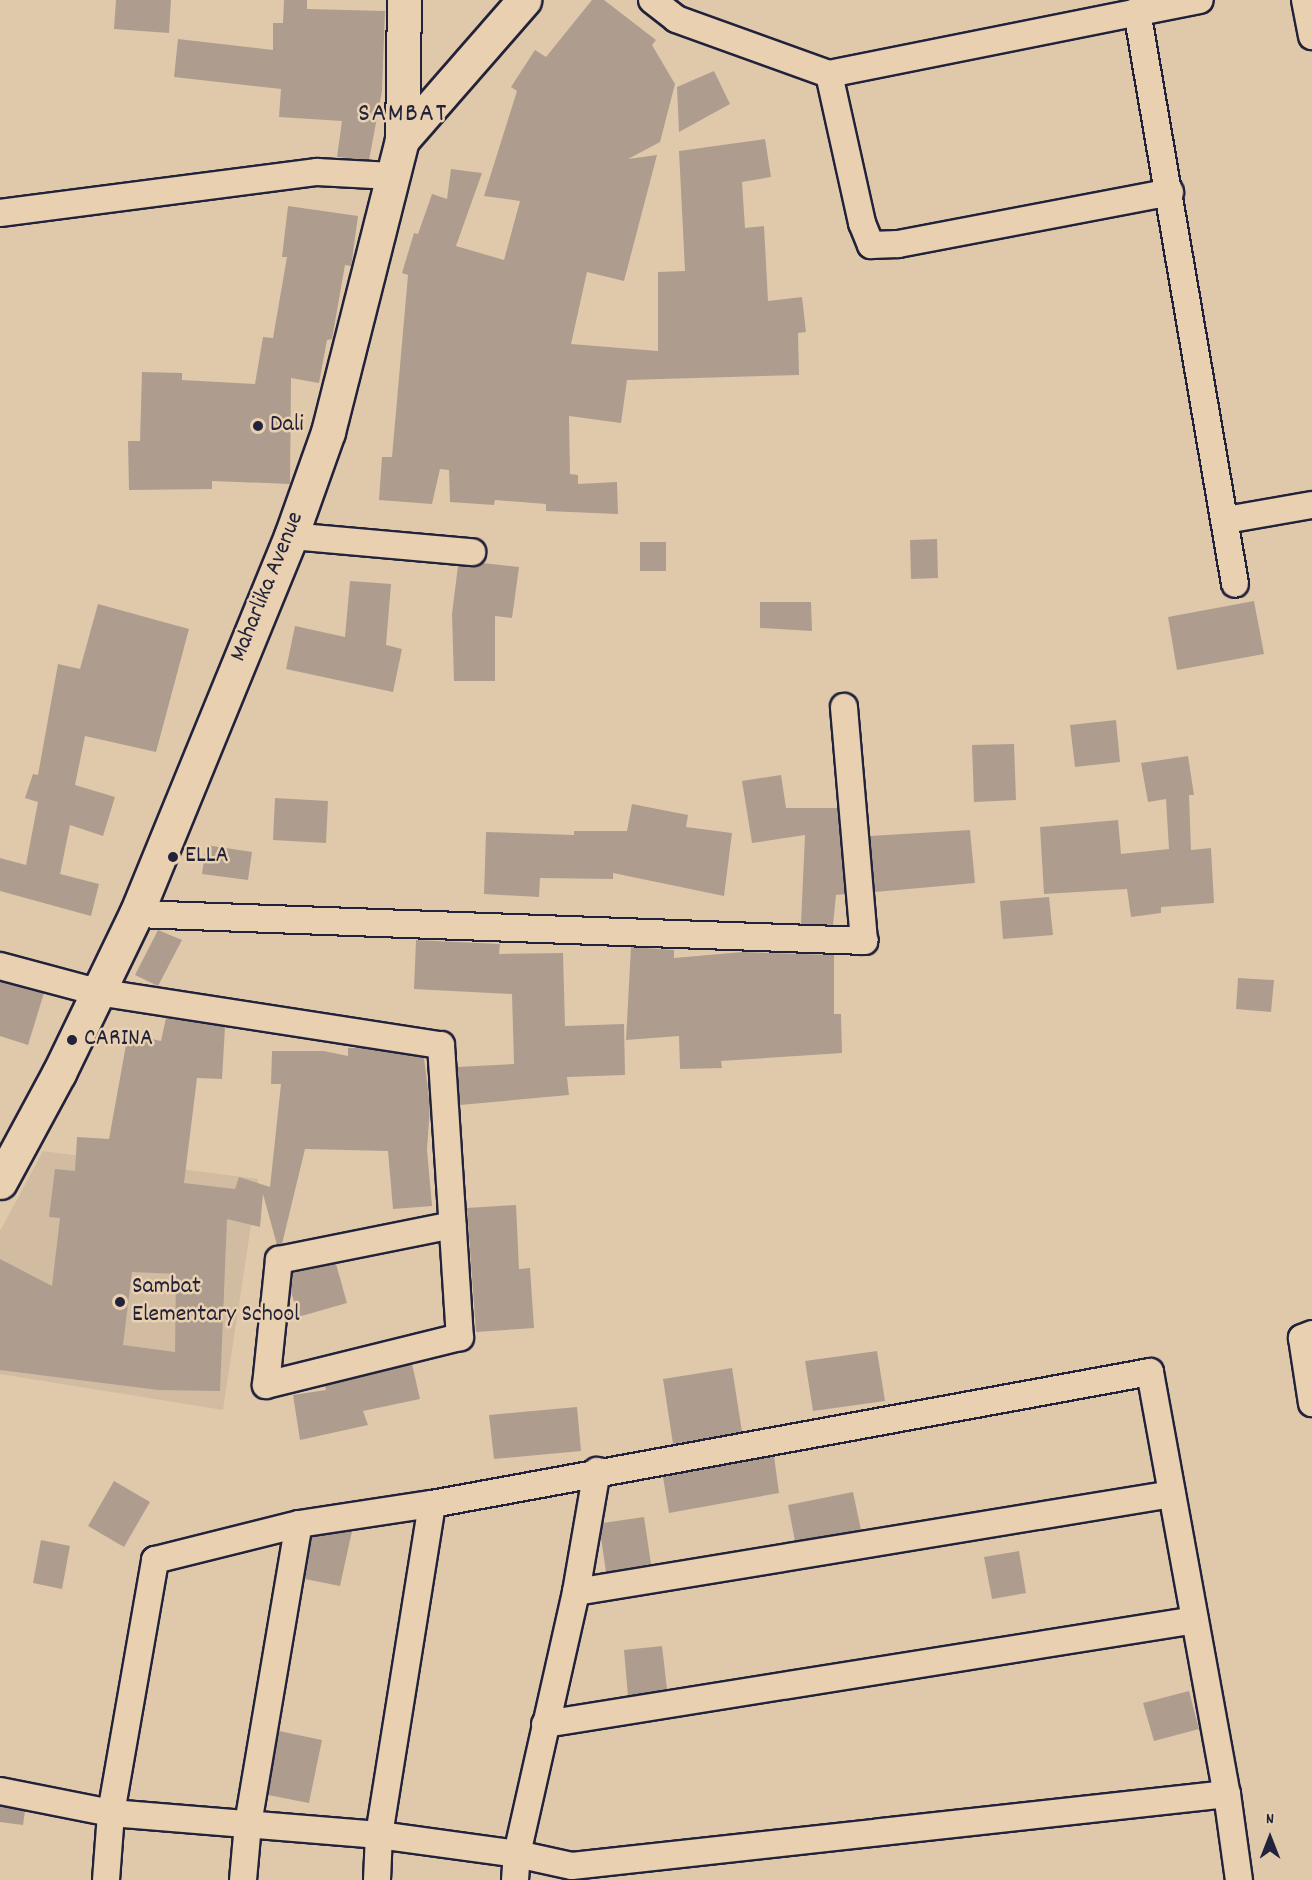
<!DOCTYPE html>
<style>
body{margin:0}
#map{position:relative;width:1312px;height:1880px;overflow:hidden;background:#e0c9ab;font-family:Dekko,sans-serif}
div>[style]{position:absolute}
[style*='--x']{left:calc(var(--x)*1px);top:calc(var(--y)*1px);width:calc(var(--w)*1px);rotate:calc(var(--a)*1deg)}
.built>*{inset:0;background:#d1bca2}
.building>*{inset:0;background:#ae9d8e}
.roads{filter:drop-shadow(2px 0 #22223b) drop-shadow(-2px 0 #22223b) drop-shadow(0 2px #22223b) drop-shadow(0 -2px #22223b)}
.minor>*{height:26px;margin:-13px;padding:0 13px;transform-origin:13px;border-radius:13px;background:#e8d0b0}
.secondary>*{height:33px;margin:-16.5px;padding:0 16.5px;transform-origin:16.5px;border-radius:16.5px;background:#e8d0b0}
.dots>*{width:16px;height:16px;translate:-50% -50%;box-sizing:border-box;border:3px solid #e8d0b0;border-radius:50%}
span{translate:-50% -50%;white-space:nowrap;text-align:center;line-height:1.15;-webkit-text-stroke:5px #e8d0b0;paint-order:stroke}
.poi-label{font-size:24px;color:#22223b}
.left{translate:0 -50%;text-align:left}
.street-label{font-size:24px;color:#22223b}
.quarter-label{font-size:27px;color:#22223b;letter-spacing:1.5px}
.north{position:absolute;left:1240px;top:1808px;width:60px;height:60px;-webkit-text-stroke:4px #e8d0b0;paint-order:stroke;rotate:0deg;font-size:16px;font-weight:700;line-height:24px;text-align:center;color:#22223b}
.north::after{content:'';display:block;margin:auto;width:21px;height:27px;background:#22223b;clip-path:polygon(50% 0,100% 100%,50% 72%,0 100%)}
</style>
<div id="map">
<div class="built">
<i style="clip-path:polygon(43px 1151px,258px 1179px,223px 1410px,0 1374px,0 1231px)"></i>
</div>
<div class="building">
<i style="clip-path:polygon(116px 0,171px 0,169px 33px,114px 29px)"></i>
<i style="clip-path:polygon(284px 0,307px 0,307px 9px,385px 11px,382px 91px,369px 160px,337px 157px,342px 121px,279px 117px,281px 89px,174px 77px,178px 39px,273px 50px,273px 23px,283px 23px)"></i>
<i style="clip-path:polygon(592px 0,604px 0,656px 40px,652px 45px,675px 84px,660px 142px,628px 159px,657px 155px,624px 281px,587px 272px,571px 344px,658px 351px,658px 272px,685px 271px,679px 151px,765px 139px,771px 177px,742px 182px,745px 228px,764px 226px,768px 301px,802px 297px,806px 332px,798px 333px,799px 375px,627px 380px,621px 423px,569px 416px,570px 474px,578px 475px,578px 484px,617px 482px,618px 514px,546px 511px,546px 504px,495px 500px,494px 505px,450px 502px,449px 470px,440px 469px,432px 504px,379px 500px,382px 457px,392px 457px,408px 275px,402px 273px,414px 233px,418px 234px,432px 194px,447px 199px,451px 169px,482px 173px,456px 246px,504px 260px,520px 201px,484px 196px,517px 91px,511px 87px,535px 50px,546px 57px)"></i>
<i style="clip-path:polygon(714px 71px,730px 104px,679px 132px,677px 87px)"></i>
<i style="clip-path:polygon(288px 206px,358px 216px,352px 260px,351px 266px,345px 265px,332px 339px,327px 340px,319px 383px,291px 378px,290px 484px,212px 481px,212px 489px,129px 490px,128px 441px,140px 441px,142px 372px,182px 373px,182px 380px,255px 384px,263px 337px,273px 338px,287px 257px,282px 257px)"></i>
<i style="clip-path:polygon(937px 539px,938px 578px,911px 579px,910px 540px)"></i>
<i style="clip-path:polygon(640px 542px,666px 542px,666px 571px,640px 571px)"></i>
<i style="clip-path:polygon(482px 563px,519px 567px,512px 618px,495px 616px,495px 681px,454px 681px,452px 614px,458px 566px)"></i>
<i style="clip-path:polygon(350px 581px,391px 584px,386px 645px,402px 649px,393px 692px,286px 669px,295px 626px,345px 637px)"></i>
<i style="clip-path:polygon(1254px 601px,1264px 654px,1177px 670px,1168px 617px)"></i>
<i style="clip-path:polygon(760px 602px,811px 602px,812px 631px,760px 628px)"></i>
<i style="clip-path:polygon(98px 604px,189px 629px,156px 752px,85px 736px,75px 785px,115px 797px,103px 836px,70px 825px,60px 874px,99px 884px,91px 916px,0 891px,0 858px,26px 865px,38px 802px,25px 798px,33px 774px,38px 775px,58px 664px,80px 669px)"></i>
<i style="clip-path:polygon(1116px 720px,1120px 762px,1075px 767px,1070px 725px)"></i>
<i style="clip-path:polygon(1014px 744px,1016px 800px,974px 802px,972px 745px)"></i>
<i style="clip-path:polygon(1188px 756px,1194px 795px,1189px 795px,1191px 850px,1211px 848px,1214px 903px,1161px 907px,1161px 913px,1131px 917px,1127px 889px,1044px 894px,1040px 827px,1118px 820px,1121px 854px,1169px 849px,1166px 799px,1148px 802px,1141px 763px)"></i>
<i style="clip-path:polygon(781px 775px,786px 808px,838px 808px,845px 894px,836px 895px,833px 925px,801px 924px,805px 835px,752px 843px,742px 781px)"></i>
<i style="clip-path:polygon(275px 798px,328px 801px,326px 843px,273px 840px)"></i>
<i style="clip-path:polygon(632px 804px,688px 815px,686px 827px,732px 833px,724px 896px,613px 873px,613px 879px,540px 878px,539px 897px,484px 894px,486px 832px,574px 835px,574px 831px,627px 831px)"></i>
<i style="clip-path:polygon(970px 830px,975px 883px,875px 892px,870px 836px)"></i>
<i style="clip-path:polygon(206px 845px,252px 852px,248px 880px,202px 874px)"></i>
<i style="clip-path:polygon(1049px 897px,1053px 935px,1003px 939px,1000px 901px)"></i>
<i style="clip-path:polygon(158px 930px,182px 940px,158px 986px,135px 975px)"></i>
<i style="clip-path:polygon(416px 940px,500px 944px,499px 954px,563px 953px,565px 1026px,624px 1024px,625px 1075px,567px 1077px,569px 1095px,460px 1105px,457px 1067px,514px 1064px,512px 994px,414px 989px)"></i>
<i style="clip-path:polygon(631px 947px,674px 950px,674px 958px,743px 952px,834px 955px,834px 1014px,841px 1014px,842px 1053px,721px 1061px,722px 1068px,680px 1069px,679px 1036px,626px 1040px)"></i>
<i style="clip-path:polygon(1238px 978px,1274px 980px,1271px 1012px,1236px 1009px)"></i>
<i style="clip-path:polygon(0 982px,44px 993px,28px 1045px,0 1036px)"></i>
<i style="clip-path:polygon(evenodd,166px 1018px,225px 1027px,222px 1079px,197px 1078px,184px 1183px,235px 1189px,239px 1177px,270px 1187px,281px 1084px,271px 1084px,272px 1051px,324px 1051px,348px 1056px,348px 1048px,364px 1048px,424px 1058px,430px 1106px,427px 1150px,432px 1206px,393px 1209px,388px 1151px,305px 1149px,282px 1244px,277px 1245px,263px 1194px,260px 1227px,227px 1219px,220px 1391px,158px 1390px,0 1370px,0 1259px,52px 1286px,60px 1218px,49px 1217px,55px 1169px,75px 1171px,77px 1137px,109px 1139px,128px 1034px,161px 1041px,166px 1018px,132px 1272px,176px 1274px,175px 1352px,123px 1345px,132px 1272px)"></i>
<i style="clip-path:polygon(516px 1205px,519px 1269px,530px 1268px,534px 1328px,476px 1332px,467px 1208px)"></i>
<i style="clip-path:polygon(336px 1264px,347px 1303px,298px 1317px,291px 1291px,293px 1273px)"></i>
<i style="clip-path:polygon(877px 1351px,885px 1401px,813px 1411px,805px 1361px)"></i>
<i style="clip-path:polygon(412px 1364px,420px 1399px,363px 1411px,368px 1425px,300px 1440px,293px 1395px,326px 1390px,325px 1386px)"></i>
<i style="clip-path:polygon(732px 1368px,742px 1432px,673px 1444px,663px 1379px)"></i>
<i style="clip-path:polygon(577px 1407px,581px 1451px,494px 1459px,489px 1415px)"></i>
<i style="clip-path:polygon(774px 1456px,779px 1493px,669px 1513px,663px 1477px)"></i>
<i style="clip-path:polygon(114px 1481px,150px 1502px,124px 1547px,88px 1526px)"></i>
<i style="clip-path:polygon(853px 1492px,861px 1530px,795px 1541px,788px 1505px)"></i>
<i style="clip-path:polygon(644px 1517px,651px 1564px,606px 1572px,601px 1538px,603px 1523px)"></i>
<i style="clip-path:polygon(352px 1531px,340px 1586px,305px 1579px,312px 1537px)"></i>
<i style="clip-path:polygon(41px 1540px,70px 1546px,62px 1589px,33px 1583px)"></i>
<i style="clip-path:polygon(1019px 1551px,1026px 1593px,992px 1599px,984px 1557px)"></i>
<i style="clip-path:polygon(662px 1646px,667px 1689px,628px 1696px,624px 1650px)"></i>
<i style="clip-path:polygon(1189px 1691px,1199px 1729px,1154px 1741px,1143px 1703px)"></i>
<i style="clip-path:polygon(279px 1731px,322px 1740px,309px 1803px,268px 1795px)"></i>
<i style="clip-path:polygon(0 1806px,25px 1811px,23px 1825px,0 1822px)"></i>
</div>
<div class="roads">
<div class="minor">
<i style="--x:652;--y:0;--w:31;--a:38"></i>
<i style="--x:676;--y:19;--w:163;--a:19.8"></i>
<i style="--x:829;--y:74;--w:378;--a:-11.3"></i>
<i style="--x:1305;--y:0;--w:37;--a:79"></i>
<i style="--x:1137;--y:11;--w:581;--a:80.29"></i>
<i style="--x:829;--y:74;--w:153;--a:77.5"></i>
<i style="--x:862;--y:223;--w:24;--a:68"></i>
<i style="--x:871;--y:245;--w:27;--a:-2"></i>
<i style="--x:898;--y:244;--w:277;--a:-10.8"></i>
<i style="--x:0;--y:213;--w:320;--a:-7.4"></i>
<i style="--x:317;--y:172;--w:75;--a:3.1"></i>
<i style="--x:1226;--y:520;--w:87;--a:-9.9"></i>
<i style="--x:291;--y:536;--w:182;--a:5.1"></i>
<i style="--x:136;--y:914;--w:729;--a:2.12"></i>
<i style="--x:864;--y:941;--w:235;--a:-94.9"></i>
<i style="--x:0;--y:966;--w:100;--a:15"></i>
<i style="--x:97;--y:992;--w:348;--a:8.8"></i>
<i style="--x:441;--y:1045;--w:293;--a:86.3"></i>
<i style="--x:460;--y:1337;--w:200;--a:166.1"></i>
<i style="--x:266;--y:1385;--w:126;--a:-84.1"></i>
<i style="--x:279;--y:1260;--w:177;--a:-11.4"></i>
<i style="--x:1312;--y:1334;--w:11;--a:158"></i>
<i style="--x:1302;--y:1338;--w:66;--a:81.3"></i>
<i style="--x:576;--y:1592;--w:604;--a:-9.34"></i>
<i style="--x:545;--y:1724;--w:658;--a:-9.09"></i>
<i style="--x:0;--y:1791;--w:113;--a:11.2"></i>
<i style="--x:111;--y:1813;--w:269;--a:4.7"></i>
<i style="--x:379;--y:1835;--w:139;--a:7.8"></i>
<i style="--x:517;--y:1854;--w:56;--a:12.3"></i>
<i style="--x:572;--y:1866;--w:659;--a:-6.27"></i>
<i style="--x:106;--y:1880;--w:67;--a:-85.7"></i>
<i style="--x:111;--y:1813;--w:257;--a:-80.1"></i>
<i style="--x:155;--y:1560;--w:148;--a:-14"></i>
<i style="--x:299;--y:1524;--w:134;--a:-8.6"></i>
<i style="--x:432;--y:1504;--w:730;--a:-10.42"></i>
<i style="--x:1150;--y:1372;--w:429;--a:79.7"></i>
<i style="--x:1227;--y:1794;--w:87;--a:82.1"></i>
<i style="--x:243;--y:1880;--w:56;--a:-84.9"></i>
<i style="--x:248;--y:1824;--w:304;--a:-80.4"></i>
<i style="--x:377;--y:1880;--w:45;--a:-87.5"></i>
<i style="--x:379;--y:1835;--w:335;--a:-80.9"></i>
<i style="--x:515;--y:1880;--w:26;--a:-86"></i>
<i style="--x:517;--y:1854;--w:269;--a:-77.3"></i>
<i style="--x:576;--y:1592;--w:123;--a:-80.2"></i>
</div>
<div class="secondary">
<i style="--x:402;--y:140;--w:140;--a:-89.2"></i>
<i style="--x:0;--y:1182;--w:124;--a:-61.6"></i>
<i style="--x:59;--y:1073;--w:177;--a:-64.2"></i>
<i style="--x:136;--y:914;--w:409;--a:-67.7"></i>
<i style="--x:291;--y:536;--w:110;--a:-70.4"></i>
<i style="--x:328;--y:432;--w:301;--a:-75.8"></i>
<i style="--x:402;--y:140;--w:186;--a:-48.9"></i>
</div>
</div>
<div class="dots">
<i style="left:258px;top:426px;background:#22223b"></i>
<i style="left:173px;top:857px;background:#22223b"></i>
<i style="left:72px;top:1040px;background:#22223b"></i>
<i style="left:120px;top:1302px;background:#22223b"></i>
</div>
<div class="poi-label">
<span class="left" style="left:270px;top:426px">Dali</span>
<span class="left" style="left:185px;top:857px">ELLA</span>
<span class="left" style="left:84px;top:1040px">CARINA</span>
<span class="left" style="left:132px;top:1302px">Sambat<br>Elementary School</span>
</div>
<div class="street-label">
<span style="left:268px;top:587px;rotate:-68deg">Maharlika Avenue</span>
</div>
<div class="quarter-label">
<span style="left:403px;top:115px">SAMBAT</span>
</div>
<div class="north">N</div>
</div>
